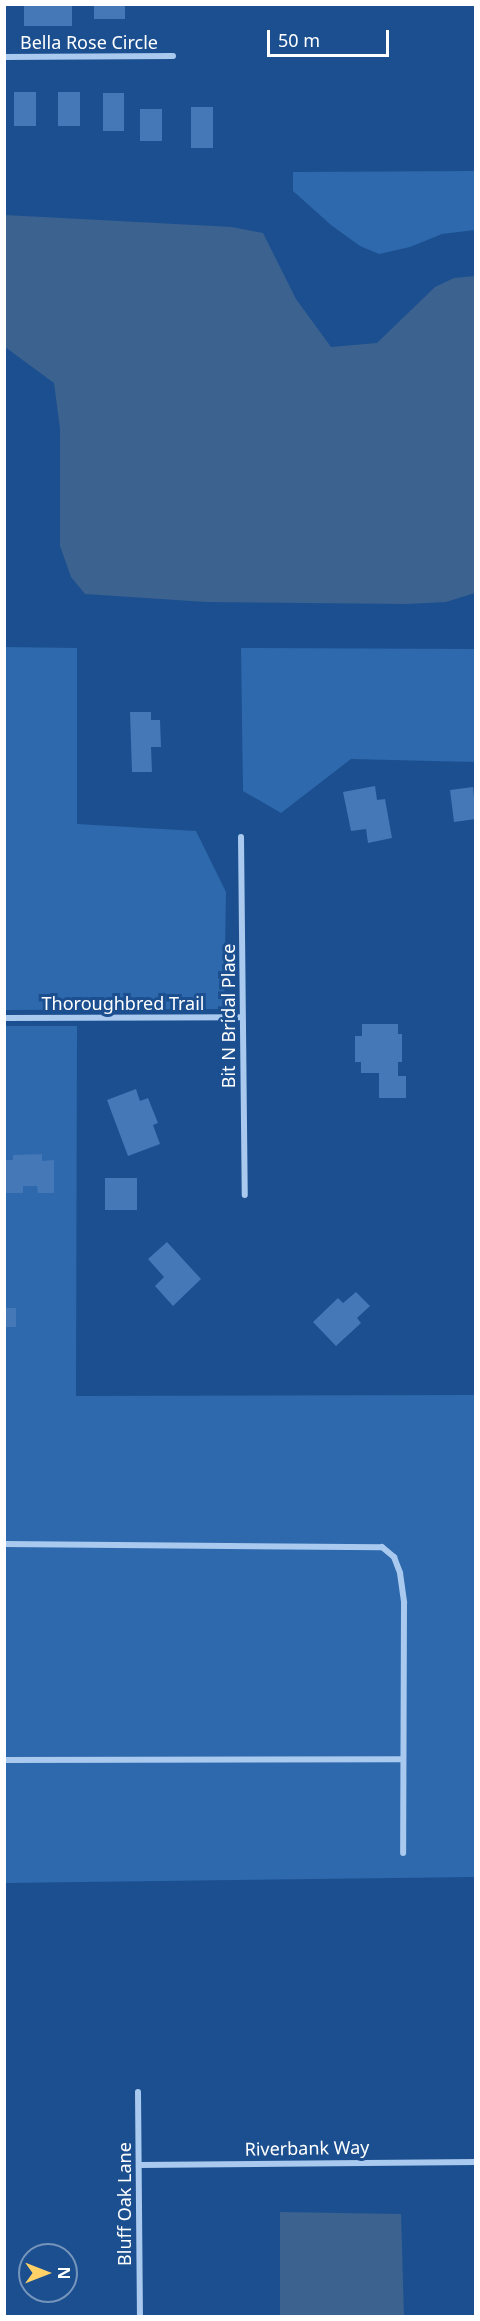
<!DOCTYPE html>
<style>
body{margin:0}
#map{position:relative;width:480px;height:2321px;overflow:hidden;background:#1b4f8f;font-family:"Noto Sans",sans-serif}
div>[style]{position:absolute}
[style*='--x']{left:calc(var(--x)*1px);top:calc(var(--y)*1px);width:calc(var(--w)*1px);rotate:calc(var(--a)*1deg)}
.green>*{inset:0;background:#2e69ad}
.water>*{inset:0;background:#3c6290}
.building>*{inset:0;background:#4478b7}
.minor>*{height:6px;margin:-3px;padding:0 3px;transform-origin:3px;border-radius:3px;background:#a9c9ee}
span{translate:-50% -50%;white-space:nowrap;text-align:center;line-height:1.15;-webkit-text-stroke:6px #1b4f8f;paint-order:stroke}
.street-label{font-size:18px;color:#fff}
.frame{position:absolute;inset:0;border:6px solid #fff;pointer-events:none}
.north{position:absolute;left:18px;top:2243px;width:60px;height:60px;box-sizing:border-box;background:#1b4f8f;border:2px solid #7695bc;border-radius:50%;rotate:90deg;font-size:16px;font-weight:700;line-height:24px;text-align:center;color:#fff}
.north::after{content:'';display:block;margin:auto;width:21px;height:27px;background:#ffd166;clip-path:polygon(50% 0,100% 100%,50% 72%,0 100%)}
.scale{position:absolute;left:267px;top:30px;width:122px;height:27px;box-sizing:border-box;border:3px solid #fff;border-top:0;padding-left:8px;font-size:18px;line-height:21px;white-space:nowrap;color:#fff;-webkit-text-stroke:4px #1b4f8f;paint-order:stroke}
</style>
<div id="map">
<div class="green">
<i style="clip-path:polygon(475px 171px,475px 230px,442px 234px,410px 247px,379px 254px,360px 246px,331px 225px,293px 191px,293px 172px)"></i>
<i style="clip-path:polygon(5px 647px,77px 648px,77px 824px,196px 831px,226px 892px,224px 1009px,5px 1010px)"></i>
<i style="clip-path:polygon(241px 648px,475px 649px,475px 762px,351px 759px,281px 813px,243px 791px)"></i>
<i style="clip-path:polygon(4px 1026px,77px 1026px,76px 1396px,475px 1395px,475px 1877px,5px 1883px)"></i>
</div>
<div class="water">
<i style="clip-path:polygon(5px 215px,232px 227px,263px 233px,296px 299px,331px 347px,377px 343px,435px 287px,454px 278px,475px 276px,475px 593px,446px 602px,407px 604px,206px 602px,85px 594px,71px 577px,60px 546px,60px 429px,54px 383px,5px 347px)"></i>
<i style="clip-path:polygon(280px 2212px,401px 2214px,404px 2316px,280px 2316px)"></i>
</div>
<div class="building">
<i style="clip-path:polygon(24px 4px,72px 4px,72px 26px,24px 26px)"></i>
<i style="clip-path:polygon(94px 4px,125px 4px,125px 19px,94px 19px)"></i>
<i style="clip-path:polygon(14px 92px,36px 92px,36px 126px,14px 126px)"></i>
<i style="clip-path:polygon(58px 92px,80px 92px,80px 126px,58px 126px)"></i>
<i style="clip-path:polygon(103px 93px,124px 93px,124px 131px,103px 131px)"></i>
<i style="clip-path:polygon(191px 107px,213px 107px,213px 148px,191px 148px)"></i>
<i style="clip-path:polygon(140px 109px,162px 109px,162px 141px,140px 141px)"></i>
<i style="clip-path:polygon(130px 712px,151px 712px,151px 720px,160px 720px,161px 747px,151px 747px,152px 772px,132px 772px)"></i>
<i style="clip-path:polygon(375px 786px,377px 800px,385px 799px,392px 838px,368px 843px,366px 829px,351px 831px,343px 792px)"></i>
<i style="clip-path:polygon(473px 787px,476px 819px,454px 822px,450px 790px)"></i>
<i style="clip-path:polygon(362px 1024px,398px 1024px,398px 1034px,402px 1034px,402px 1062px,398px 1062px,398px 1076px,406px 1076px,406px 1098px,379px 1098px,379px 1073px,361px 1073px,361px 1062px,355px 1062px,355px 1036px,362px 1036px)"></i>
<i style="clip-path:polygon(136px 1089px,140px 1101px,148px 1098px,158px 1123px,153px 1125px,160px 1144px,128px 1156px,107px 1100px)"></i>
<i style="clip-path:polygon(42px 1154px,42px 1161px,54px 1160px,54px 1193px,38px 1193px,37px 1186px,23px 1186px,23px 1193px,6px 1193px,4px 1160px,13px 1160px,13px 1155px)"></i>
<i style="clip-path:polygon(105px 1178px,137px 1178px,137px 1210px,105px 1210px)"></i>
<i style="clip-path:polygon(167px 1242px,201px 1279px,173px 1306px,155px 1286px,164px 1277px,148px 1259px)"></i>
<i style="clip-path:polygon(356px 1292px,370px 1306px,357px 1318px,361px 1323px,336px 1346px,313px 1322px,338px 1298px,343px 1303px)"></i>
<i style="clip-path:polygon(4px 1308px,16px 1308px,16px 1327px,4px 1327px)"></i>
</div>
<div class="minor">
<i style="--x:4;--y:57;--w:169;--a:-0.3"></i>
<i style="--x:241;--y:837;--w:358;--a:89.4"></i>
<i style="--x:4;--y:1018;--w:237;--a:-0.2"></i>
<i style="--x:4;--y:1544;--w:378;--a:0.5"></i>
<i style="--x:382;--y:1547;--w:16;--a:40"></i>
<i style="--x:394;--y:1557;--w:17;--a:69"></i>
<i style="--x:400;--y:1573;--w:30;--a:82"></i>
<i style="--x:404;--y:1603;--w:250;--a:90.2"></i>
<i style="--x:4;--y:1760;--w:399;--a:-0.1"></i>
<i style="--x:138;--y:2092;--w:224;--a:89.5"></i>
<i style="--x:139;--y:2165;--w:337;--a:-0.5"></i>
</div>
<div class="street-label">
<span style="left:89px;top:42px">Bella Rose Circle</span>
<span style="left:123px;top:1003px">Thoroughbred Trail</span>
<span style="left:228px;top:1016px;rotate:-90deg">Bit N Bridal Place</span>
<span style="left:307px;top:2148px;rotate:-1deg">Riverbank Way</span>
<span style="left:124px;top:2204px;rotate:-90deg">Bluff Oak Lane</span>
</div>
<div class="frame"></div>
<div class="north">N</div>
<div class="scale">50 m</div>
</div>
